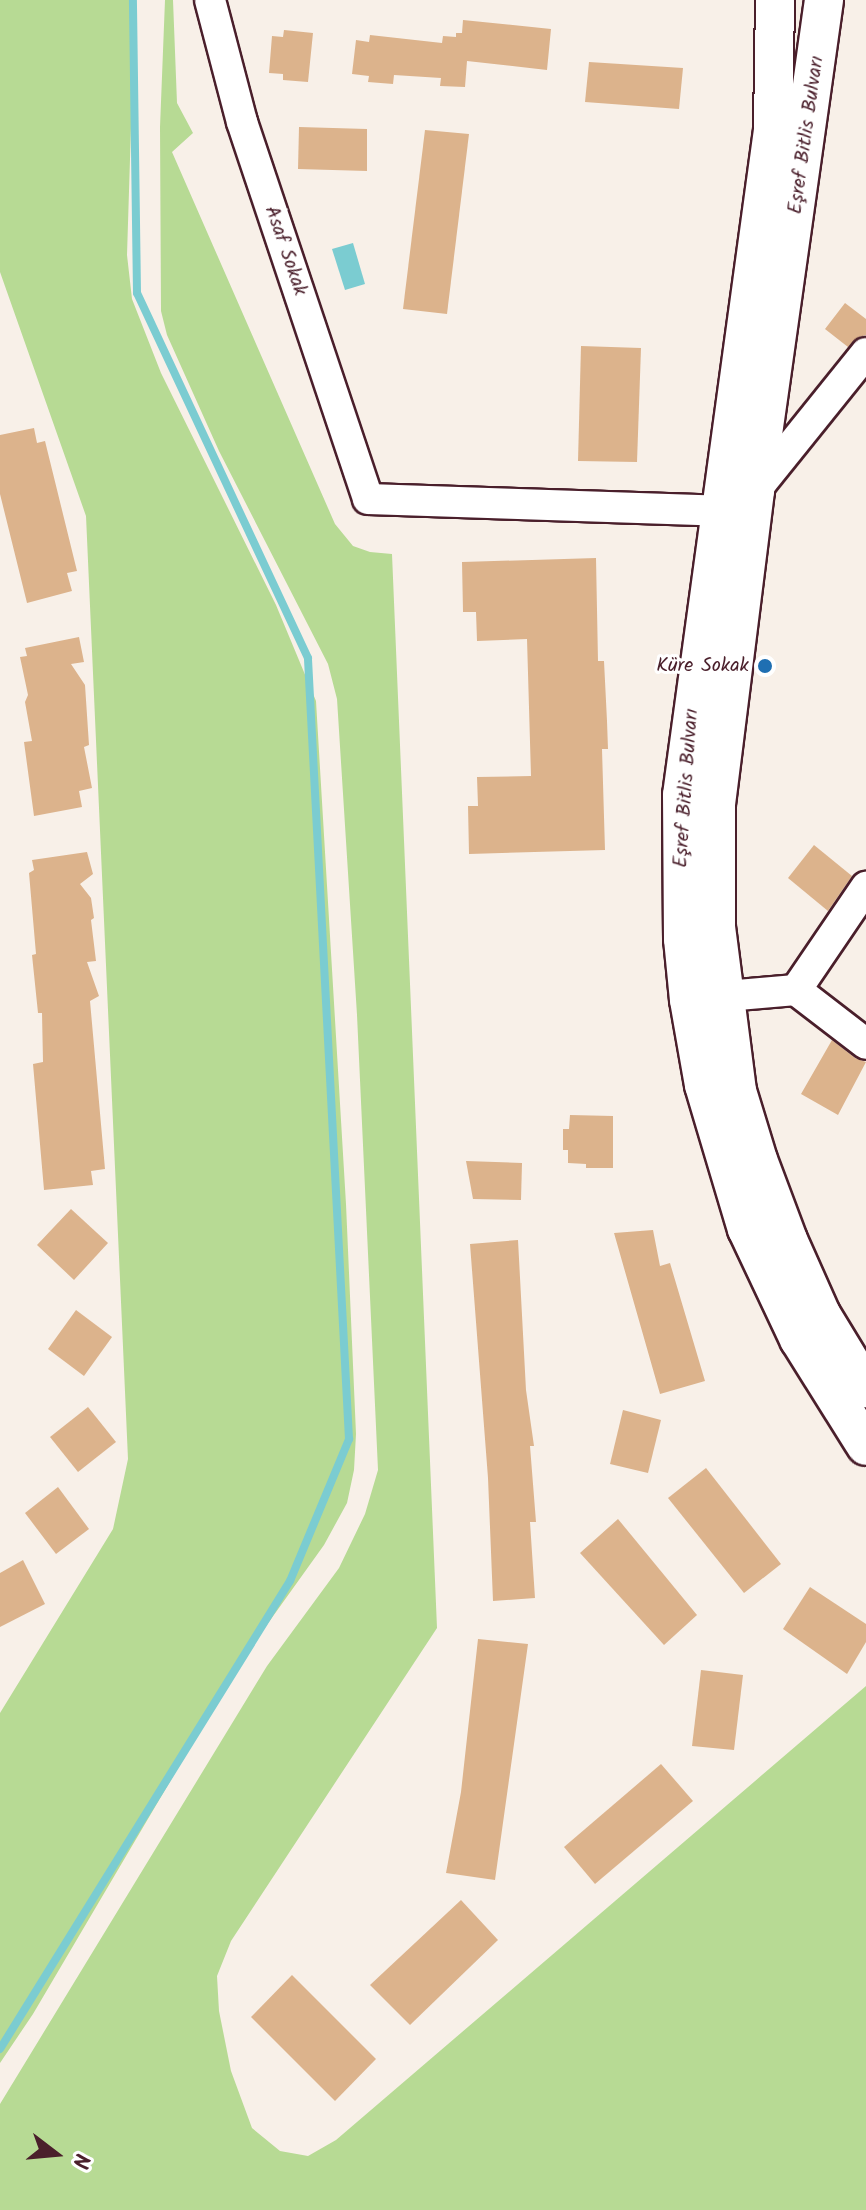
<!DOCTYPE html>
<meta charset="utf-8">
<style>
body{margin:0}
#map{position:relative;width:866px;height:2210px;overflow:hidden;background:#f8f0e8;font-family:Kalam,sans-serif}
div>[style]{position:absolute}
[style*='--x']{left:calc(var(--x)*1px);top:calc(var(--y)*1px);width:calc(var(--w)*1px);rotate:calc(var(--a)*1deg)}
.green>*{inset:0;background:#b7da94}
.water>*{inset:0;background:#7bccd1}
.stream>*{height:8px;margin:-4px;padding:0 4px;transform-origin:4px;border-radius:4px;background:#7bccd1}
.building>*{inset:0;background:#dcb38c}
.roads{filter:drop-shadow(2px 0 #4a1f2b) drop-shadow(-2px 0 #4a1f2b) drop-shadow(0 2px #4a1f2b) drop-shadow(0 -2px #4a1f2b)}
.minor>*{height:30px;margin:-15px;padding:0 15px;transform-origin:15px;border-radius:15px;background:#fff}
.major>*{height:38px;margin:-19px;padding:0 19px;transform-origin:19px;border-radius:19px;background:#fff}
.dots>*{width:22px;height:22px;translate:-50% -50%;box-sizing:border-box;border:4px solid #fff;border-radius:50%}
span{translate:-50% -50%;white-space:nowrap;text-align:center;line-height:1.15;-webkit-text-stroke:6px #fff;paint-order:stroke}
.street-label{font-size:20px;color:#4a1f2b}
.poi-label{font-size:20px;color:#4a1f2b}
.right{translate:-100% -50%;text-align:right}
.north{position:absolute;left:16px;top:2114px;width:80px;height:80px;-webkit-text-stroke:6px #fff;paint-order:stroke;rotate:106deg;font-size:22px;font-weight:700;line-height:32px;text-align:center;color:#4a1f2b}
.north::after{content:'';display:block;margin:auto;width:28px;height:36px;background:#4a1f2b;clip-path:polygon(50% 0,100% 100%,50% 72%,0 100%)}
</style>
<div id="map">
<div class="green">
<i style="clip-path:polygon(0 0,135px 0,127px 255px,132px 299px,161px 373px,276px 605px,316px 701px,346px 1204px,356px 1434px,354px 1470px,347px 1503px,324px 1545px,241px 1661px,33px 2014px,0 2063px,0 1713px,113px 1529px,128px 1459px,86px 516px,0 272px)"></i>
<i style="clip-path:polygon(165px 0,173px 0,177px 103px,193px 133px,172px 152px,335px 524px,353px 546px,370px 552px,392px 554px,437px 1628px,231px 1941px,217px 1976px,219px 2011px,231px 2071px,252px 2128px,280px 2151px,308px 2156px,336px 2140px,866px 1686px,866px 2210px,0 2210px,0 2104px,267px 1666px,339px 1568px,365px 1514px,378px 1470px,357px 1015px,337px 699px,328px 664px,219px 451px,167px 335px,161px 311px,160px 127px)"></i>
</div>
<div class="water">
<i style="clip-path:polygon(353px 243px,365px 284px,345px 290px,332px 249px)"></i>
</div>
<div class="stream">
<i style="--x:0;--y:2049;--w:551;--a:-58.22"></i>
<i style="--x:290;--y:1581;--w:154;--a:-67.4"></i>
<i style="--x:349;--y:1439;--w:782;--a:-93.01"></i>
<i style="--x:308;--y:658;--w:403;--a:-115.1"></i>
<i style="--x:137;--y:293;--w:293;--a:-90.8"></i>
</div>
<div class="building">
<i style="clip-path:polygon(463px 20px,551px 29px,547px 70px,467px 61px,465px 87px,440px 86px,441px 78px,394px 75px,393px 84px,368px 82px,369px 76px,352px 74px,356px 40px,369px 42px,370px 35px,442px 43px,443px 36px,456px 37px,456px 33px,462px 33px)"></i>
<i style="clip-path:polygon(284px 30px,313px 33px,308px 82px,283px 80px,283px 74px,269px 73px,272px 36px,283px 37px)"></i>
<i style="clip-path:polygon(589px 62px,683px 68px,679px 109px,585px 102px)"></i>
<i style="clip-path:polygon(299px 127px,367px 129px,367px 171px,298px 169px)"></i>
<i style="clip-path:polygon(425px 130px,469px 134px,447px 314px,403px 309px)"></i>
<i style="clip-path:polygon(845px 303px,866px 319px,866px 335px,859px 337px,848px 347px,825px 329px)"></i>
<i style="clip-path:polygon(581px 346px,641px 348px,637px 462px,578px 461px)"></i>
<i style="clip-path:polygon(34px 428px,37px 443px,45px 441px,77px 571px,67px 573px,72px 591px,27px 603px,0 494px,0 435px)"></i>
<i style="clip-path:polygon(596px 558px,598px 661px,604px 661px,607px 721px,608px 749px,602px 749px,605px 850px,469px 854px,468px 806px,478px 806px,477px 777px,531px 776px,527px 639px,477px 641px,476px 612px,463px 612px,462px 562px)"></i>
<i style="clip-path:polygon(79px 637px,84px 662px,71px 664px,85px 685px,89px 745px,84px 747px,92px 788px,79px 791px,82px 807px,34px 816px,24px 742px,32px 741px,25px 702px,28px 695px,20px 657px,27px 656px,25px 648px)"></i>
<i style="clip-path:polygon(814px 845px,852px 876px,828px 911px,788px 878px)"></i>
<i style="clip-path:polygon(87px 852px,93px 874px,80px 884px,91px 898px,94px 918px,91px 920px,96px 961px,87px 962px,99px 996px,90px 1001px,105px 1169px,91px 1171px,93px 1185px,44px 1190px,33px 1064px,43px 1062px,42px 1013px,38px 1013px,32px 955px,36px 954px,29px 873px,34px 870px,32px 860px)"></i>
<i style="clip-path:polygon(832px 1040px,855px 1058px,866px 1062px,838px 1115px,801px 1094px)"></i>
<i style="clip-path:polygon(570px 1115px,613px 1116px,613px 1168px,586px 1168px,586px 1164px,568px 1163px,568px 1150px,563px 1150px,563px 1129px,569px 1129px)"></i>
<i style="clip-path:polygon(466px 1161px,522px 1163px,521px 1200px,473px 1199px)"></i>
<i style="clip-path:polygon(71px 1209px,108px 1243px,74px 1280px,37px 1245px)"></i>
<i style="clip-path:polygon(653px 1230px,660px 1266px,670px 1263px,705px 1381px,660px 1394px,614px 1233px)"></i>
<i style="clip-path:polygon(518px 1240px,526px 1390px,534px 1446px,530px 1446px,536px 1522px,530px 1522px,535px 1598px,493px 1601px,488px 1478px,470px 1244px)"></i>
<i style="clip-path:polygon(76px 1310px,112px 1337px,84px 1376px,48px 1349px)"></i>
<i style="clip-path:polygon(88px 1407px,116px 1442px,78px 1472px,50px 1437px)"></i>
<i style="clip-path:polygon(623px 1410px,661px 1420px,648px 1473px,610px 1464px)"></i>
<i style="clip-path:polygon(706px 1468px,781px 1564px,744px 1593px,668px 1498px)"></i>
<i style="clip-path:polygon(58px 1487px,89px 1529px,56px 1554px,25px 1513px)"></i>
<i style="clip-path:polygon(618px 1519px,697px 1615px,664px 1645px,580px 1553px)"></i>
<i style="clip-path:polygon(23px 1560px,45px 1604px,0 1627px,0 1573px)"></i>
<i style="clip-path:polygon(810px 1587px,866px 1624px,866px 1642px,847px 1674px,783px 1629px)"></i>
<i style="clip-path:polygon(478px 1639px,528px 1644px,495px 1880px,446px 1873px,461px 1792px)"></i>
<i style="clip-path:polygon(701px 1670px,743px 1675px,734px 1750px,692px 1746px)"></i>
<i style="clip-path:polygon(661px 1764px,693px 1801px,595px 1884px,564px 1847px)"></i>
<i style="clip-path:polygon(461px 1900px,498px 1940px,410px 2025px,370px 1985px)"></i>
<i style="clip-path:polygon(292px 1975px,376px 2059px,335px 2101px,251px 2017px)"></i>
</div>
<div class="roads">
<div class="minor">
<i style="--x:210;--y:0;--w:126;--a:75.3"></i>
<i style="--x:242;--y:122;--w:397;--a:71.5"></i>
<i style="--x:368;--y:499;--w:353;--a:1.9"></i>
<i style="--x:755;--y:491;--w:177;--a:-51.2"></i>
<i style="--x:796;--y:990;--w:125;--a:-55.8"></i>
<i style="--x:703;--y:998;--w:93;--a:-4.9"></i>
<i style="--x:796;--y:990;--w:88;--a:37.6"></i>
</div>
<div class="major">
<i style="--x:775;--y:0;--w:130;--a:90.9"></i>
<i style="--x:773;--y:130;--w:671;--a:97.79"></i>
<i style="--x:682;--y:795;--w:144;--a:89.6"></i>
<i style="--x:683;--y:939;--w:61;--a:84.4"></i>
<i style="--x:689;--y:1000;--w:86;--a:80"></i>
<i style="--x:704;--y:1085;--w:150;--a:73.4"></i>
<i style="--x:747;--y:1229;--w:122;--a:64.7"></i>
<i style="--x:799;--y:1339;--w:126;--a:57.9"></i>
<i style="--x:824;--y:0;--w:496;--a:98"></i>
<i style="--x:755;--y:491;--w:316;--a:97.1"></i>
<i style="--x:716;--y:805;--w:122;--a:90"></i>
<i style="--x:716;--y:927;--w:165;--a:82.7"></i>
<i style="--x:737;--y:1091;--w:72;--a:73.1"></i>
<i style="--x:758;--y:1160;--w:85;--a:69.4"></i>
<i style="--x:788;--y:1240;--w:81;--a:66"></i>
<i style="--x:821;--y:1314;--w:87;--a:58.7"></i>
</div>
</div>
<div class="dots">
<i style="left:765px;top:666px;background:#1f6fb2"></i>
</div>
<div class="street-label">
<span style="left:807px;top:135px;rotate:-82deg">Eşref Bitlis Bulvarı</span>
<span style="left:285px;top:251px;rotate:71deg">Asaf Sokak</span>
<span style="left:687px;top:788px;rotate:-86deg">Eşref Bitlis Bulvarı</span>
</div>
<div class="poi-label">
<span class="right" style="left:749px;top:666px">Küre Sokak</span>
</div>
<div class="north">N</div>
</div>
